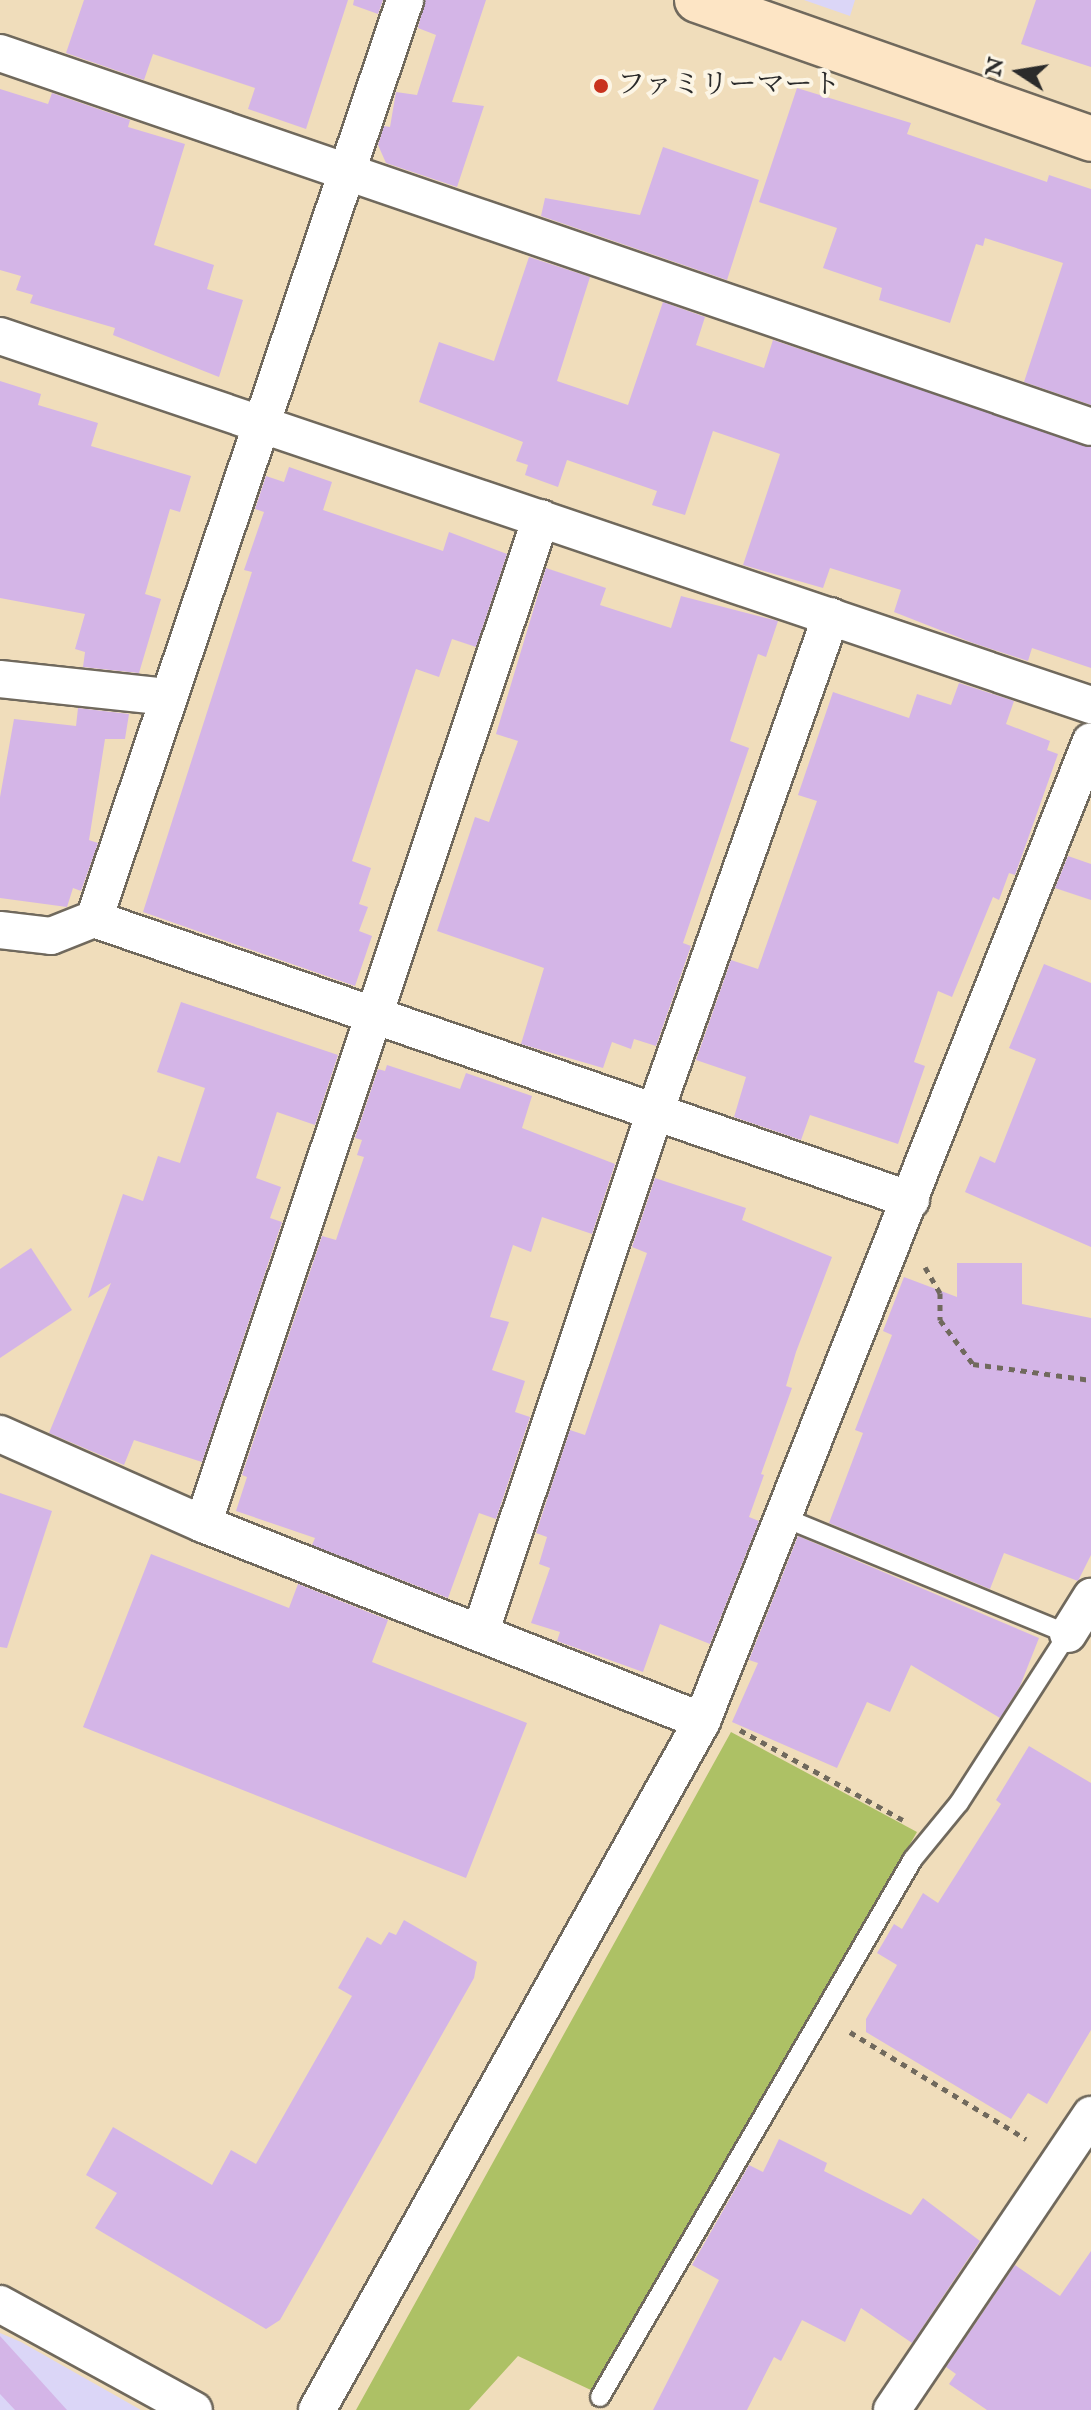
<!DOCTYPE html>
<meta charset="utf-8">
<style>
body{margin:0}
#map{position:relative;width:1091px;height:2410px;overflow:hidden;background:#f0ddbb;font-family:"IM FELL English","Noto Serif JP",serif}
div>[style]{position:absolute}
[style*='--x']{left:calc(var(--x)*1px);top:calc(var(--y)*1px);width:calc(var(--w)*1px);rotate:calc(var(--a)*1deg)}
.built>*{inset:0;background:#dbd6f7}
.green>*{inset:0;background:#adc165}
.building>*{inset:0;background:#d4b5e7}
.path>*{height:5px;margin-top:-2.5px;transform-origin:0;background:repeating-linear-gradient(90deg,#70695d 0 6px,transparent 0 12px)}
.roads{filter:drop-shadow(2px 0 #70695d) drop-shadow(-2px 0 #70695d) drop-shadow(0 2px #70695d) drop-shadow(0 -2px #70695d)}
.lane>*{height:18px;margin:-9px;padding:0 9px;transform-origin:9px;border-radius:9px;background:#fff}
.street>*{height:36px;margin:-18px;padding:0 18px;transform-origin:18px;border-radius:18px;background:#fff}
.secondary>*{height:44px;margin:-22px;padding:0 22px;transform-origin:22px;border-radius:22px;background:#fde5c5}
.dots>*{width:22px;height:22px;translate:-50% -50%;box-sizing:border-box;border:4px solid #fcf5e5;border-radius:50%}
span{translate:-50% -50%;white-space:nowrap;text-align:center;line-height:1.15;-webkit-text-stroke:8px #fcf5e5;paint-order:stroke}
.poi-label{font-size:28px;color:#2b2b2b}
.left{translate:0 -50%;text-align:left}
.north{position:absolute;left:979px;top:32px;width:80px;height:80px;-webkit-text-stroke:6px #fcf5e5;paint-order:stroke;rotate:282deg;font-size:22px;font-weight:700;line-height:32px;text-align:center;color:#2b2b2b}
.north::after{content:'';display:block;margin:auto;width:28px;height:36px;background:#2b2b2b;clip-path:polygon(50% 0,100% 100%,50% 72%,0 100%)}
</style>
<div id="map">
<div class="built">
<i style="clip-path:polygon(804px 0,855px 0,850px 16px)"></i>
<i style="clip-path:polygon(0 2333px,21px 2342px,141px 2410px,0 2410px)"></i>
</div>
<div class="green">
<i style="clip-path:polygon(731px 1732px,917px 1832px,593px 2391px,518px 2356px,469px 2410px,356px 2410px)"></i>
</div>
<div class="building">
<i style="clip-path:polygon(84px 0,348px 0,306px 129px,248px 109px,255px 88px,153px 54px,144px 80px,66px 53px)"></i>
<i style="clip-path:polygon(354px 0,383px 0,378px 14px,353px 5px)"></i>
<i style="clip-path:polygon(425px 0,486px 0,452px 102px,484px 106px,457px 187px,386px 163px,378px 145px,384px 126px,390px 127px,396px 92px,417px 95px,436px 35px,418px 28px)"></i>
<i style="clip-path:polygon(1036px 0,1091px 0,1091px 67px,1021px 44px)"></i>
<i style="clip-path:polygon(797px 88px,911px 123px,907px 134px,1047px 182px,1049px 175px,1091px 189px,1091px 405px,1024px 382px,1063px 263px,985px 238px,983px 246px,976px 244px,950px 323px,879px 300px,882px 288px,823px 268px,837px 228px,759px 202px)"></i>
<i style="clip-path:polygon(0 89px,48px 104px,52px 93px,130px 120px,128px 127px,185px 144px,154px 245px,214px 265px,207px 289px,243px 300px,219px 377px,113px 335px,115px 328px,30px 303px,33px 295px,16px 290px,21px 276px,0 270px)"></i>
<i style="clip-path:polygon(663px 147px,759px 180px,727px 280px,541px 216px,545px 198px,640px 215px)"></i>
<i style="clip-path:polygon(529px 257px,590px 277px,557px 381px,628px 405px,663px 302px,705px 317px,696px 345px,764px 368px,773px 340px,1091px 447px,1091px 668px,1032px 648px,1028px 661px,973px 643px,894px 612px,901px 590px,830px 568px,823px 588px,743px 565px,780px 454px,713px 431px,685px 515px,652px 505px,657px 491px,567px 460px,558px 487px,525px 475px,528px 465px,516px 461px,523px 442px,419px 402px,439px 342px,494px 361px)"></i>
<i style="clip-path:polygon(0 381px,41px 394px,38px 405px,98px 423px,91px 446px,191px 476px,180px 512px,170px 509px,145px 594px,161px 599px,139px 673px,83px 667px,85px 652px,75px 649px,85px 614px,0 598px)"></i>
<i style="clip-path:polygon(289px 467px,332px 482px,323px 510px,443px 551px,449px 532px,507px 554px,476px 647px,452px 639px,439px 677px,416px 669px,352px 861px,371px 868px,359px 904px,368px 907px,359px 931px,372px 936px,355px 986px,143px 912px,252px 572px,244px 570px,264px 512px,255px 509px,266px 476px,284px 482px)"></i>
<i style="clip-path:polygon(546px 568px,606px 588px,600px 605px,671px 628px,681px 596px,778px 621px,766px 657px,758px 654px,730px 741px,749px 748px,683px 943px,691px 946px,656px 1046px,634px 1039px,631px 1049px,612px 1042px,603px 1068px,521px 1044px,544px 968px,437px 931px,475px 817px,489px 822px,518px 741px,496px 734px)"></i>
<i style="clip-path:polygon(959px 683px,1014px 701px,1006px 724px,1050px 741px,1047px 750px,1058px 754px,1015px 875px,1009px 873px,999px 900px,993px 897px,952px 997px,938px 991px,914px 1062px,925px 1066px,898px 1144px,810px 1115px,801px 1140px,734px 1117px,746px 1077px,696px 1060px,731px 960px,758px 969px,817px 801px,798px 795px,833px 692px,909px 718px,917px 694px,951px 705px)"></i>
<i style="clip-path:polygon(78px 708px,129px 714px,125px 739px,105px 739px,89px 840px,98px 843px,81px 891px,73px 888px,67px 907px,0 898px,0 797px,14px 719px,76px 726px)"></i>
<i style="clip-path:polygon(1068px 856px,1091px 864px,1091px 900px,1055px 888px)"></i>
<i style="clip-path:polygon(1044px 964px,1091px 983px,1091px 1247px,965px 1192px,980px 1156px,995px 1163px,1036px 1059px,1009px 1048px)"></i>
<i style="clip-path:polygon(181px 1002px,338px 1055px,315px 1125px,277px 1112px,256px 1178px,281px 1187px,270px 1218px,282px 1222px,202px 1462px,134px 1440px,124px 1465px,49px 1433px,111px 1283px,88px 1298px,123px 1194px,143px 1201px,158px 1156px,180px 1163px,205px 1088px,157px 1072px)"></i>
<i style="clip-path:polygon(387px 1065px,460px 1089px,466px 1073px,532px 1096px,522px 1128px,615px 1164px,592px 1234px,542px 1217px,531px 1252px,513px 1245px,490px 1317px,509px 1322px,492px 1370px,525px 1381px,515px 1412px,530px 1417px,496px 1519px,479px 1513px,448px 1598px,312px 1545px,315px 1538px,236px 1511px,247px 1477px,242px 1475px,322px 1236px,336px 1240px,364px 1157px,357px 1155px,362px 1140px,355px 1138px,378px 1069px,385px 1071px)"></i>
<i style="clip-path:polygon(655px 1178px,746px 1208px,742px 1220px,832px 1257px,796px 1352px,786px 1386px,792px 1388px,761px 1474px,764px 1475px,749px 1517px,759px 1521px,710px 1644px,660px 1624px,643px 1672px,557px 1641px,560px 1632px,531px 1623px,550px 1568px,539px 1564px,547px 1537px,536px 1533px,570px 1430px,585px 1435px,632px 1297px,647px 1253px,632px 1247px)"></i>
<i style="clip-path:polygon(31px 1248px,72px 1310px,0 1358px,0 1269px)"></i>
<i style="clip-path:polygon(957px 1263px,1022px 1263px,1022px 1304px,1091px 1318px,1091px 1555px,1078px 1581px,1004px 1553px,990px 1589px,829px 1523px,863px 1433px,855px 1430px,892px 1335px,883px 1331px,904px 1277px,957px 1297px)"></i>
<i style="clip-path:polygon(0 1493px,52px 1511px,7px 1648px,0 1647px)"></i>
<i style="clip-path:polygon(798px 1536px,1039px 1638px,1020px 1686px,1000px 1718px,911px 1665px,890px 1712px,867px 1702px,837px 1768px,732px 1722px,758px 1663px,749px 1660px)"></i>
<i style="clip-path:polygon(151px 1554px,289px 1608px,298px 1584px,388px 1620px,372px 1662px,527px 1723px,466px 1878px,83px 1727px)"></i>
<i style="clip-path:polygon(1029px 1746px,1091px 1783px,1091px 2030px,1047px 2104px,1028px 2093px,1011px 2119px,866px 2032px,866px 2019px,897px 1965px,877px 1953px,894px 1924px,902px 1929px,923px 1893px,938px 1903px,1001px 1804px,996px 1800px)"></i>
<i style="clip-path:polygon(404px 1920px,477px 1962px,474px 1978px,280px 2320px,266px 2329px,95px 2228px,117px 2193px,86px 2175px,113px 2127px,212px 2185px,231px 2150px,256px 2164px,352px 1996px,338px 1988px,367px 1937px,381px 1945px,389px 1932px,396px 1935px)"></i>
<i style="clip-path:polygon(779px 2139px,827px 2163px,824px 2171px,911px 2215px,923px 2198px,980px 2241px,912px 2343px,861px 2308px,845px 2342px,802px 2320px,781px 2361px,774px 2357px,747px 2410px,653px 2410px,719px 2280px,692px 2265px,749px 2165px,763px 2172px)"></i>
<i style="clip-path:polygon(1091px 2251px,1091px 2410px,987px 2410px,949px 2384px,956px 2374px,946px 2367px,1015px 2265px,1060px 2296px)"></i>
<i style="clip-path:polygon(0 2336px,67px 2410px,15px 2410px,0 2394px)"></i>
</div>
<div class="path">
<i style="--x:925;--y:1267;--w:30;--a:60"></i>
<i style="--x:940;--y:1293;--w:27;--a:90"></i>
<i style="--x:940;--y:1320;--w:55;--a:53.1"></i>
<i style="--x:973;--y:1364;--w:119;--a:7.7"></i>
<i style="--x:740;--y:1730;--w:186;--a:28.9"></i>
<i style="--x:850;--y:2032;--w:206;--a:31.3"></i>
</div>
<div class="roads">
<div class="lane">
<i style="--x:600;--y:2397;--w:622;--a:-59.81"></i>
<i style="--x:913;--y:1859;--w:72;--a:-50.6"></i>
<i style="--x:959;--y:1803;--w:201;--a:-57.2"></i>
<i style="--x:1068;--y:1634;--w:308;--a:-157.7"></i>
</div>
<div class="street">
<i style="--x:0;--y:53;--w:1153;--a:18.92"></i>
<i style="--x:0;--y:336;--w:1152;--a:18.69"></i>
<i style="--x:0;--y:679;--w:170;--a:6.1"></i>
<i style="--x:94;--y:919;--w:864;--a:18.98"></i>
<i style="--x:0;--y:930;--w:51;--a:6.7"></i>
<i style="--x:51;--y:936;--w:46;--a:-21.6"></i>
<i style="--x:94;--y:919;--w:970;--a:-71.3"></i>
<i style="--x:0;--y:1434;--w:222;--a:23.9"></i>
<i style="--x:203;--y:1524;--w:536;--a:21.54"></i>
<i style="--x:203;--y:1524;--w:1061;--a:-71.43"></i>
<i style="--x:480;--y:1633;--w:550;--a:-71.43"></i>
<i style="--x:655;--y:1112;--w:526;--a:-70.46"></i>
<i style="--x:1068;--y:1634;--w:44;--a:-58.1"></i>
<i style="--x:0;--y:2304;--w:221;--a:28.7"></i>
<i style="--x:317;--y:2410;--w:789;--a:-60.8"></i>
<i style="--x:702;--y:1721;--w:1054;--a:-68.35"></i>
<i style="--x:892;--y:2410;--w:356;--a:-56"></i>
</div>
<div class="secondary">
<i style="--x:697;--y:0;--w:418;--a:19.4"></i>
</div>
</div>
<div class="dots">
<i style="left:601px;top:86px;background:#c8321e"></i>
</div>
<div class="poi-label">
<span class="left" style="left:617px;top:86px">ファミリーマート</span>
</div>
<div class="north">N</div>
</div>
